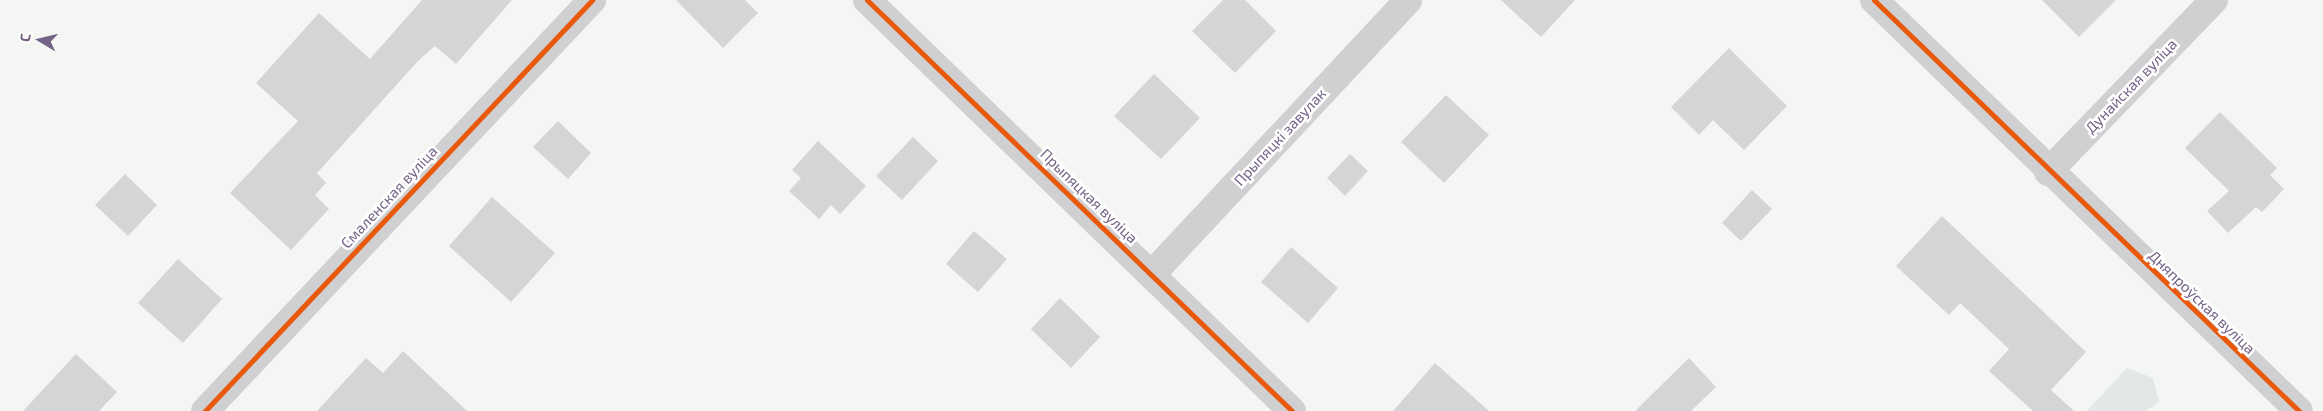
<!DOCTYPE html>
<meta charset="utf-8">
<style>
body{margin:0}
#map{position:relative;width:2323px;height:411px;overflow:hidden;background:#f4f6f4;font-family:"Exo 2",sans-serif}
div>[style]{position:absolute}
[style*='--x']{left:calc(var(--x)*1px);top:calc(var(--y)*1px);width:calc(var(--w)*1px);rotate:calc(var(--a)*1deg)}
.green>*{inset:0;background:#e1e8e5}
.building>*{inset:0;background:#d5d4d6}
.street>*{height:28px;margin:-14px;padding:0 14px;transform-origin:14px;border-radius:14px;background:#d0cfd1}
.cycleway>*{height:5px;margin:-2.5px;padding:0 2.5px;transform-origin:2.5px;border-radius:2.5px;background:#e8590c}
span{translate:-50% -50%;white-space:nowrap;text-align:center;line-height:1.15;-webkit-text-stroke:5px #fff;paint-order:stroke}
.street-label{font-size:15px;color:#746386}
.north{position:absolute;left:15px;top:15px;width:50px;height:50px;-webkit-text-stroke:4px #fff;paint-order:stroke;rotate:279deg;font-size:14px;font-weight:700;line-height:20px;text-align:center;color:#746386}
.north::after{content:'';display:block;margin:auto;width:18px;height:22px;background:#746386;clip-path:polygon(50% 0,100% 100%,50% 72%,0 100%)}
</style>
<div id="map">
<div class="green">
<i style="clip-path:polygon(2127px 368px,2153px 378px,2159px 402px,2146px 411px,2087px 411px)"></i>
</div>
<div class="building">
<i style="clip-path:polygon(422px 0,512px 0,456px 64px,435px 46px,418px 61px,317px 173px,326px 183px,315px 195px,329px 209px,291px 250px,230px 193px,298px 121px,256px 83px,319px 13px,370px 59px)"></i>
<i style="clip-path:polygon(676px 0,745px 0,758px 13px,723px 48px)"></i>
<i style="clip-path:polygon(1223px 0,1245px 0,1276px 31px,1235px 73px,1192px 31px)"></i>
<i style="clip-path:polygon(1501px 0,1575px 0,1541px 37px)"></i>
<i style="clip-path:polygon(2042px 0,2116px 0,2079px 37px)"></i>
<i style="clip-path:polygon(1729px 48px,1787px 106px,1744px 150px,1713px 120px,1699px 135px,1671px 107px)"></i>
<i style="clip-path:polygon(1154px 74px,1200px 118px,1161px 159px,1114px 116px)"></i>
<i style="clip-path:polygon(1446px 95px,1489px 135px,1444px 183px,1401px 142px)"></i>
<i style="clip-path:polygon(2220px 112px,2277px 168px,2270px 175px,2284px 189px,2262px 212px,2256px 207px,2228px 233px,2207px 211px,2229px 191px,2185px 148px)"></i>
<i style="clip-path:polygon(558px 121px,591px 153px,568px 179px,533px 147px)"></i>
<i style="clip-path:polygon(913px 137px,938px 161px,902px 200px,876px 176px)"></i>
<i style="clip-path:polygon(818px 141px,866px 186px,840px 214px,831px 205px,819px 219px,789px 191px,801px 178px,792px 170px)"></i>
<i style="clip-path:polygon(1350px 154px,1368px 171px,1345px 196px,1327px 178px)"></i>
<i style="clip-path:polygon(125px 174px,157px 205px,128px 236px,95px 205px)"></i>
<i style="clip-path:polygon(1752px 190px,1772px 209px,1741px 241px,1722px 223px)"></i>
<i style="clip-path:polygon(492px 197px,555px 253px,511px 302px,449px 246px)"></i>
<i style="clip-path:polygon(1942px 216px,2086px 352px,2051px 390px,2074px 411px,2033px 411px,1989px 371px,2009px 349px,1960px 303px,1949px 315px,1896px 266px)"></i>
<i style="clip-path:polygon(974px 231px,1007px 259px,978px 292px,946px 264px)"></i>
<i style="clip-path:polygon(1291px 247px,1338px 288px,1308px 323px,1261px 282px)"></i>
<i style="clip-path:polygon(178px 259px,222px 299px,183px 343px,138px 303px)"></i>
<i style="clip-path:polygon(1060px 298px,1100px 337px,1071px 368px,1031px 329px)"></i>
<i style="clip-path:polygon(403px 351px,467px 411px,317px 411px,366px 358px,383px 373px)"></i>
<i style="clip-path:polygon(76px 354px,117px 392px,99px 411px,23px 411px)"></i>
<i style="clip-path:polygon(1689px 358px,1716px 387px,1691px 411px,1635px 411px)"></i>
<i style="clip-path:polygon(1435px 363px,1489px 411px,1393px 411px)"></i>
</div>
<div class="street">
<i style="--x:867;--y:0;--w:591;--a:44.04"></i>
<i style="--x:1874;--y:0;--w:591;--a:44.04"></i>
<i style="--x:2048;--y:172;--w:239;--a:-46"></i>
<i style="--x:1152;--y:274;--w:375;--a:-46.9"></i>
<i style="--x:205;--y:411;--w:565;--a:-46.72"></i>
</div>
<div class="cycleway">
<i style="--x:867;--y:0;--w:591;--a:44.04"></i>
<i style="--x:1874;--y:0;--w:591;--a:44.04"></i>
<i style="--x:205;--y:411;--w:565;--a:-46.72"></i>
</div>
<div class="street-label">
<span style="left:2131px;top:86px;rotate:-46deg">Дунайская вуліца</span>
<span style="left:1280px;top:137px;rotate:-47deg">Прыпяцкі завулак</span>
<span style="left:1089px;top:196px;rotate:44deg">Прыпяцкая вуліца</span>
<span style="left:389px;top:197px;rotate:-47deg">Смаленская вуліца</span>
<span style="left:2202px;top:302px;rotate:44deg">Дняпроўская вуліца</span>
</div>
<div class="north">С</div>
</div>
